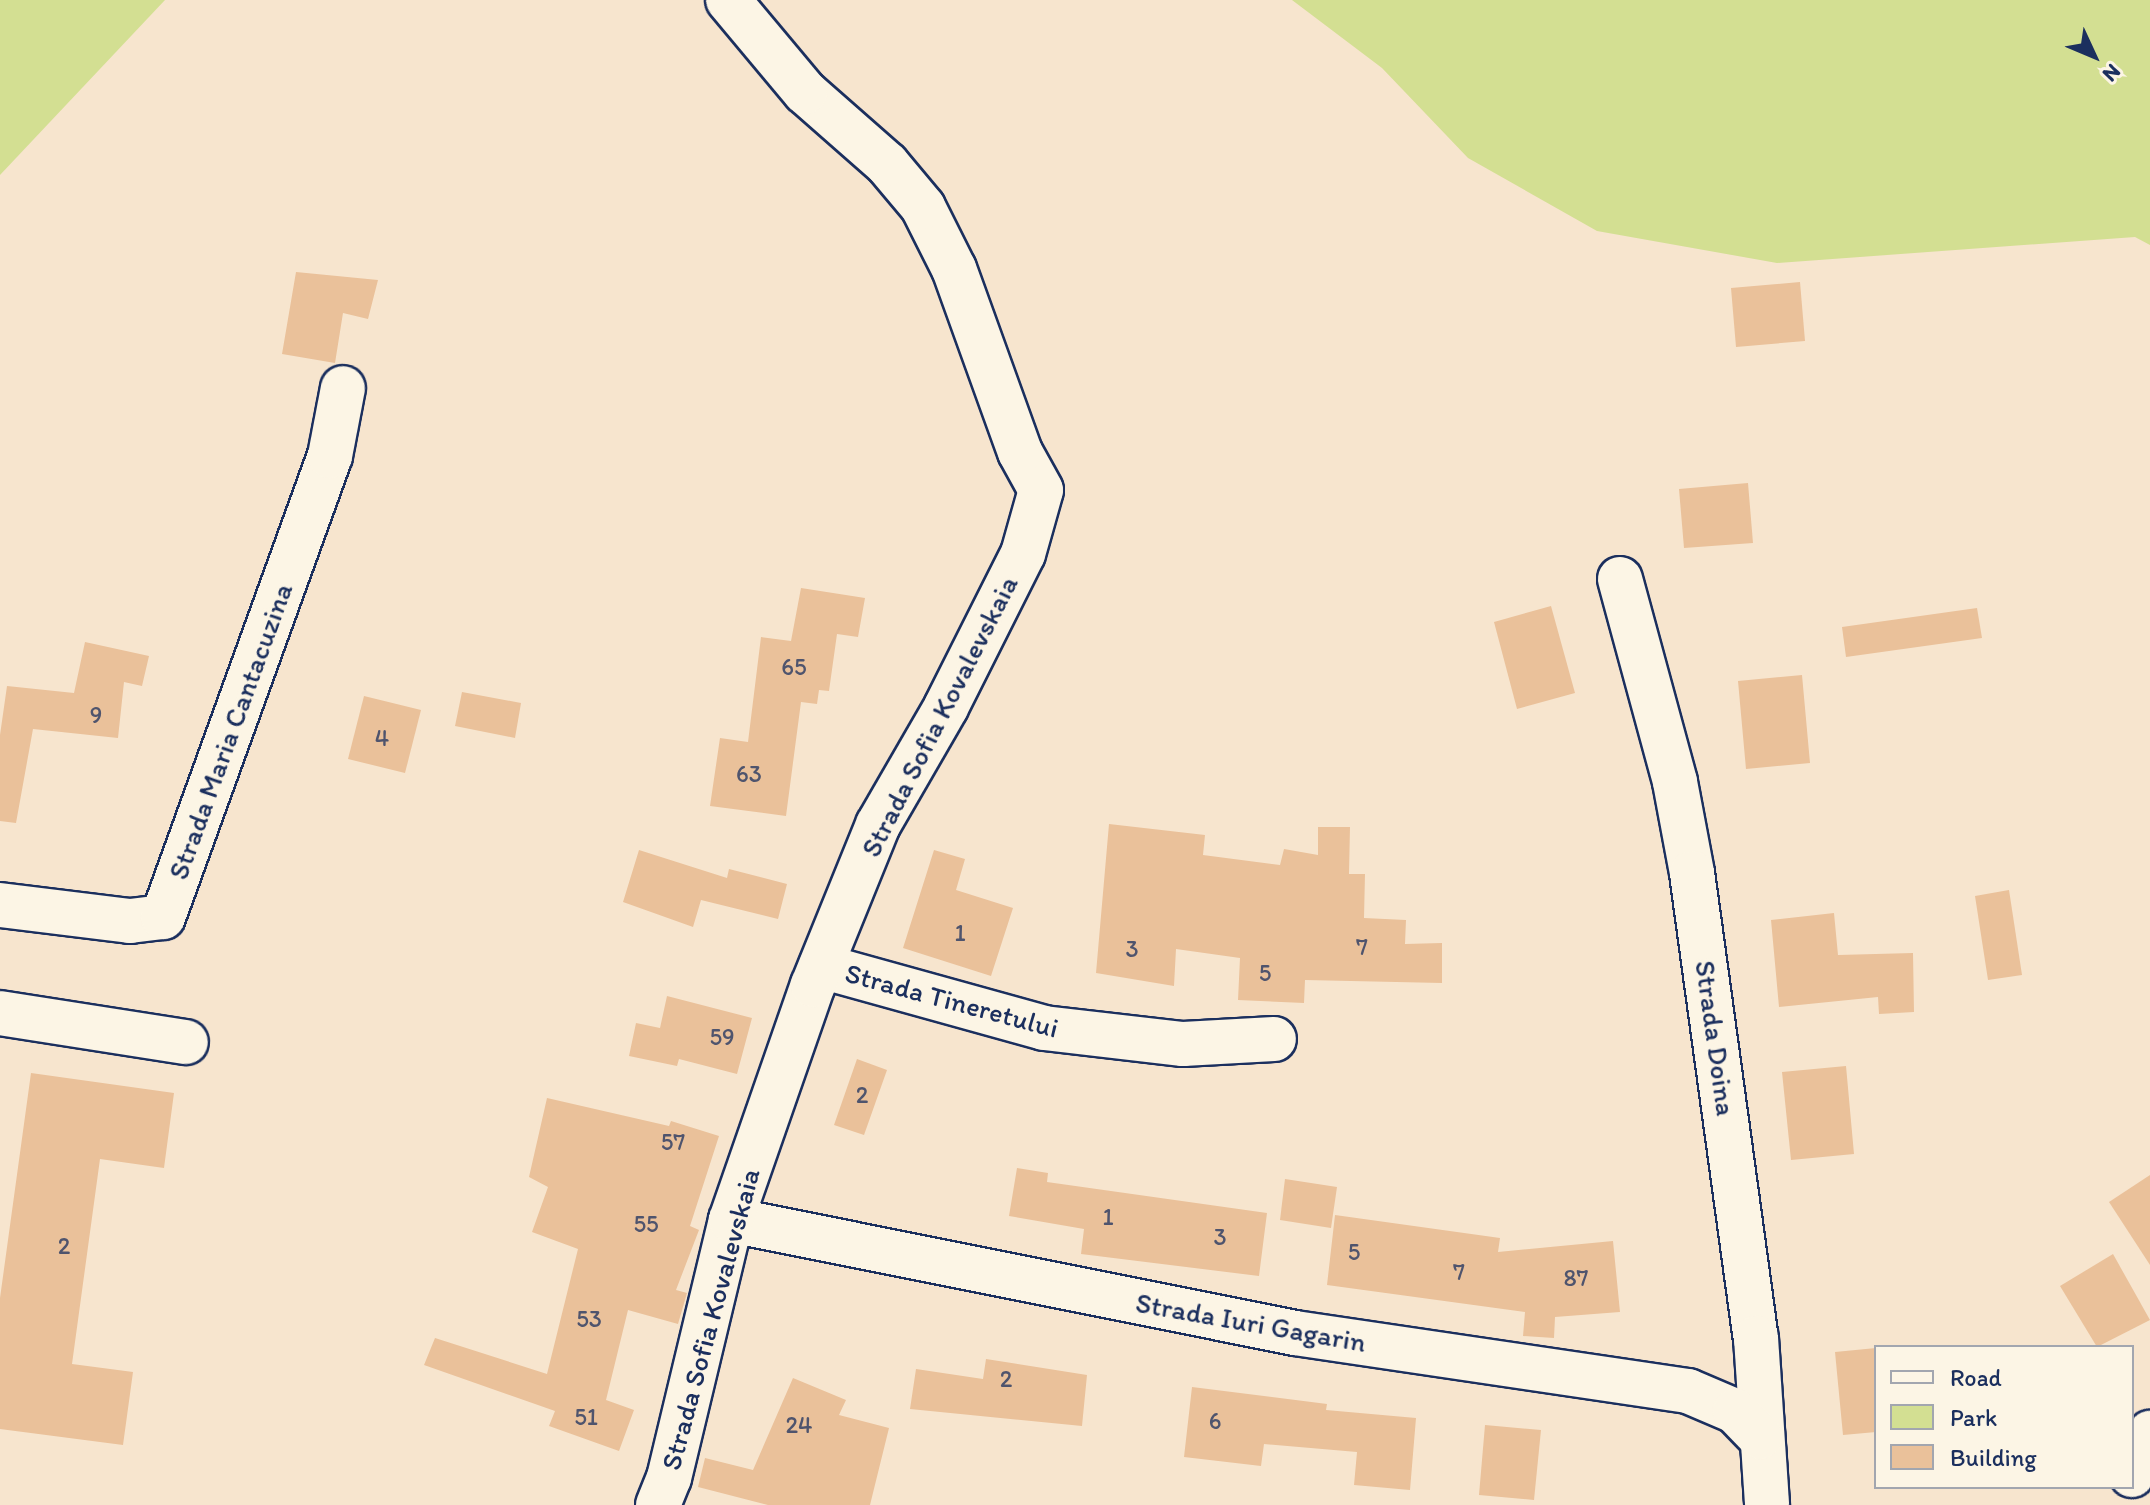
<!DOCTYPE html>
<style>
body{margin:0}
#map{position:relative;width:2150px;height:1505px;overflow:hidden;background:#f7e5ce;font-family:Itim,sans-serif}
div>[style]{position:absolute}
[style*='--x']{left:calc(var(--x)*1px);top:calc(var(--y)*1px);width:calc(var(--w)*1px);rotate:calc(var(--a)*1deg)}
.green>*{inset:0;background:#d3df92}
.building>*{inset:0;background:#eac19a}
.roads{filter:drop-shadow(2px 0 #1b2f5e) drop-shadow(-2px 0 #1b2f5e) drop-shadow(0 2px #1b2f5e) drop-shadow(0 -2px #1b2f5e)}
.minor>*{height:44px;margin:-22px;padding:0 22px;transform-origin:22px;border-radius:22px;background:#fcf5e5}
span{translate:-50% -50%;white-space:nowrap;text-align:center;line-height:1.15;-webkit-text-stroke:7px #fcf5e5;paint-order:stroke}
.number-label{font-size:24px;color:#4f546d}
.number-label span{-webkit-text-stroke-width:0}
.street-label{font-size:28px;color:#1b2f5e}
.legend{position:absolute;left:1874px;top:1345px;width:260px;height:144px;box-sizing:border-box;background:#fcf5e5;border:2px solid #a2a6af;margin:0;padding:10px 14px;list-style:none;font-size:24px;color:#1b2f5e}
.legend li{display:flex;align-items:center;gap:16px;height:40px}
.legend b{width:40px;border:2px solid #a2a6af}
.north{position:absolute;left:2054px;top:16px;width:80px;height:80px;-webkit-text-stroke:6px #fcf5e5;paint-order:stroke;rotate:134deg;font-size:22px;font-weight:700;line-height:32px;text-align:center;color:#1b2f5e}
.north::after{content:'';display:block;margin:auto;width:28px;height:36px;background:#1b2f5e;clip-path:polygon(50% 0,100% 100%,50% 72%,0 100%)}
</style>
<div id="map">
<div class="green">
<i style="clip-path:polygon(0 0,165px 0,0 175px)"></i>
<i style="clip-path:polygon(1292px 0,2150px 0,2150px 245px,2135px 237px,1777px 263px,1597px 231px,1468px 158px,1382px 68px)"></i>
</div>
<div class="building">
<i style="clip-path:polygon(296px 272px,378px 280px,368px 319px,343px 313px,335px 363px,282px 354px)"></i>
<i style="clip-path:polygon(1800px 282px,1805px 341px,1736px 347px,1731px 288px)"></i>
<i style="clip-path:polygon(1748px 483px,1753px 543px,1684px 548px,1679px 489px)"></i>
<i style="clip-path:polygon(801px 588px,865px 598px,858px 637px,837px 634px,829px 691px,819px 690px,817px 704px,801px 702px,786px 816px,710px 806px,720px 738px,748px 742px,761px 637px,791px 641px)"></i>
<i style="clip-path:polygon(1551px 606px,1575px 693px,1517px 709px,1494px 622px)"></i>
<i style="clip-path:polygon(1977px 608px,1982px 638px,1846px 657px,1842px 627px)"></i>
<i style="clip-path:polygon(85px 642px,149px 656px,142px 686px,124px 682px,118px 738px,33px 729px,16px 823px,0 821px,0 735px,7px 686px,74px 693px)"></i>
<i style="clip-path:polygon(1802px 675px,1810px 763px,1746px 769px,1738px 681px)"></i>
<i style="clip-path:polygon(462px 692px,521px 703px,515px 738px,455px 726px)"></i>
<i style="clip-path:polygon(364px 696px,421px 710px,405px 773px,348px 759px)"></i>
<i style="clip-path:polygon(1109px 824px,1205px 835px,1203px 855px,1280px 865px,1284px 849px,1318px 855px,1318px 827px,1350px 827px,1349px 874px,1365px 874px,1364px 918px,1406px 920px,1405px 944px,1442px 943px,1442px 983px,1305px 980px,1304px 1003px,1238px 1000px,1240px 958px,1176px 949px,1174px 986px,1096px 973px)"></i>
<i style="clip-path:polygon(639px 850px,727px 878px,729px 869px,787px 884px,778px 919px,701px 900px,693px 927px,623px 902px)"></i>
<i style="clip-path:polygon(934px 850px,965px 859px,956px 890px,1013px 908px,991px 976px,903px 948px)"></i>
<i style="clip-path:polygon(2009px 890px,2022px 975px,1988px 980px,1975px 896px)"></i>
<i style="clip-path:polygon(1834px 913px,1838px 955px,1913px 953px,1914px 1012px,1879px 1014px,1878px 997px,1779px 1007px,1771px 920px)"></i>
<i style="clip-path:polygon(667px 996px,752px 1018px,737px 1074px,679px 1059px,677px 1066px,629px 1056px,636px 1023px,660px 1028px)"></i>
<i style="clip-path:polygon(857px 1059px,887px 1070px,864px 1135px,834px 1125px)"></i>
<i style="clip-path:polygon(1846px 1066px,1854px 1154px,1791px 1160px,1782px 1072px)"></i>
<i style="clip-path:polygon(31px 1073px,174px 1093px,164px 1168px,100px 1159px,72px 1364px,133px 1372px,123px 1445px,0 1429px,0 1298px)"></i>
<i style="clip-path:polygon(547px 1098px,669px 1126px,671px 1121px,719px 1136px,690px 1226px,699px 1230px,676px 1290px,687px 1293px,678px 1324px,628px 1310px,606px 1400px,634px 1410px,619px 1451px,549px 1426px,555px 1411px,424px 1365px,435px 1338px,547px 1374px,578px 1249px,532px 1232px,548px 1187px,529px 1177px)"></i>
<i style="clip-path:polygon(1017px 1168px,1048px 1173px,1047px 1182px,1267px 1213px,1259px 1276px,1081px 1254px,1084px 1229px,1009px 1216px)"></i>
<i style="clip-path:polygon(2150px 1175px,2150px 1265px,2109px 1202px)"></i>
<i style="clip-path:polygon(1285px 1179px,1337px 1187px,1331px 1228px,1280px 1220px)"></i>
<i style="clip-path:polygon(1335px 1215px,1500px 1238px,1498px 1252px,1613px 1241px,1620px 1312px,1555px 1317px,1554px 1338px,1523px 1336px,1525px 1312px,1327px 1285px)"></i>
<i style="clip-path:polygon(2113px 1254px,2150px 1320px,2097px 1347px,2060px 1286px)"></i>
<i style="clip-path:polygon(1876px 1348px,1876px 1432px,1843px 1435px,1835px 1352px)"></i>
<i style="clip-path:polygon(986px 1359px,1087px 1375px,1082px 1426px,910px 1409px,916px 1369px,983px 1379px)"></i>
<i style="clip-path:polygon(793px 1378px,846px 1400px,839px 1415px,889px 1428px,870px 1505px,768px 1505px,698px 1487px,705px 1458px,753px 1470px)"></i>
<i style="clip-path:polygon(1192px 1387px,1327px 1404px,1326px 1410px,1416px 1418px,1410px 1490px,1354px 1485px,1357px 1452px,1264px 1444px,1261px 1466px,1184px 1457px)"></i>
<i style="clip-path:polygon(1485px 1425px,1541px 1430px,1534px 1500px,1479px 1495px)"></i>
</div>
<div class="roads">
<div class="minor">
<i style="--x:1620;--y:579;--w:210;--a:74.8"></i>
<i style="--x:1675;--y:782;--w:93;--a:79.4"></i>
<i style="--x:1692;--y:873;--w:469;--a:82.2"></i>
<i style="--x:1756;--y:1338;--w:167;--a:86.2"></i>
<i style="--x:0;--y:905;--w:131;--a:7"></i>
<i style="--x:130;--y:921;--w:33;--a:-7"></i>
<i style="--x:163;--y:917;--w:490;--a:-70.1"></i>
<i style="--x:330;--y:456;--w:69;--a:-79.2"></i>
<i style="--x:821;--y:966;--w:231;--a:15.5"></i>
<i style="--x:1044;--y:1028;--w:140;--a:6.6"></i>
<i style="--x:1183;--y:1044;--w:91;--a:-3.1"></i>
<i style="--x:0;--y:1013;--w:188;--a:8.9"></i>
<i style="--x:731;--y:1220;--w:575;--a:11.33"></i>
<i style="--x:1295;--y:1333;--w:397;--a:8.4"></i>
<i style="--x:1688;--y:1391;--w:51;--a:23.1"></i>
<i style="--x:1735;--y:1411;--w:36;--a:46"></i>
<i style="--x:2132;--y:1475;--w:46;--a:-66.8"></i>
<i style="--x:658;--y:1505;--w:29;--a:-68"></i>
<i style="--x:669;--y:1478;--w:265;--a:-76.5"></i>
<i style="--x:731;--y:1220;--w:249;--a:-70.8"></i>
<i style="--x:813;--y:985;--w:173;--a:-67.9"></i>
<i style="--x:878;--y:825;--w:136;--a:-60"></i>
<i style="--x:946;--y:707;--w:171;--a:-63.3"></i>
<i style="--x:1023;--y:554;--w:66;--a:-74.3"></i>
<i style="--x:1041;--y:490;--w:43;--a:-118.9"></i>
<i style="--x:1020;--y:452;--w:195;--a:-109.8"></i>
<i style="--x:954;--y:269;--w:69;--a:-116.6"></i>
<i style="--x:923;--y:207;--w:56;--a:-129.9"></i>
<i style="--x:887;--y:164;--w:109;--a:-138.7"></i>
<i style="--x:805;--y:92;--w:120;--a:-129.9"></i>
</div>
</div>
<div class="number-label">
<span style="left:794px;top:667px">65</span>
<span style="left:96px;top:715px">9</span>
<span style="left:382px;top:738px">4</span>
<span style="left:749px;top:774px">63</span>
<span style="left:960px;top:933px">1</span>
<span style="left:1362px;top:947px">7</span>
<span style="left:1132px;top:949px">3</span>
<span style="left:1265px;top:973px">5</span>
<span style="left:722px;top:1037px">59</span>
<span style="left:862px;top:1095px">2</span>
<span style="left:673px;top:1142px">57</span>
<span style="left:1108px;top:1217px">1</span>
<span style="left:646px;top:1224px">55</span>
<span style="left:1220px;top:1237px">3</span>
<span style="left:64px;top:1246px">2</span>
<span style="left:1354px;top:1252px">5</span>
<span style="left:1459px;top:1272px">7</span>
<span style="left:1576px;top:1278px">87</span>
<span style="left:589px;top:1319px">53</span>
<span style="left:1006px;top:1379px">2</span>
<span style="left:586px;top:1417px">51</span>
<span style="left:1215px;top:1421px">6</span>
<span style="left:799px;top:1425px">24</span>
</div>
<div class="street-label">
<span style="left:939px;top:716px;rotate:-63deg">Strada Sofia Kovalevskaia</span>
<span style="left:230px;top:731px;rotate:-70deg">Strada Maria Cantacuzina</span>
<span style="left:952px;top:1000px;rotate:15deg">Strada Tineretului</span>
<span style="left:1716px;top:1038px;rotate:82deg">Strada Doina</span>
<span style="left:710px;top:1319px;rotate:-75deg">Strada Sofia Kovalevskaia</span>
<span style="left:1251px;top:1322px;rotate:10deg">Strada Iuri Gagarin</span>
</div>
<ul class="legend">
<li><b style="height:10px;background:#fcf5e5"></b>Road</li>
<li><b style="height:22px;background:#d3df92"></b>Park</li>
<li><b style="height:22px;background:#eac19a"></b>Building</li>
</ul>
<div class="north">N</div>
</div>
